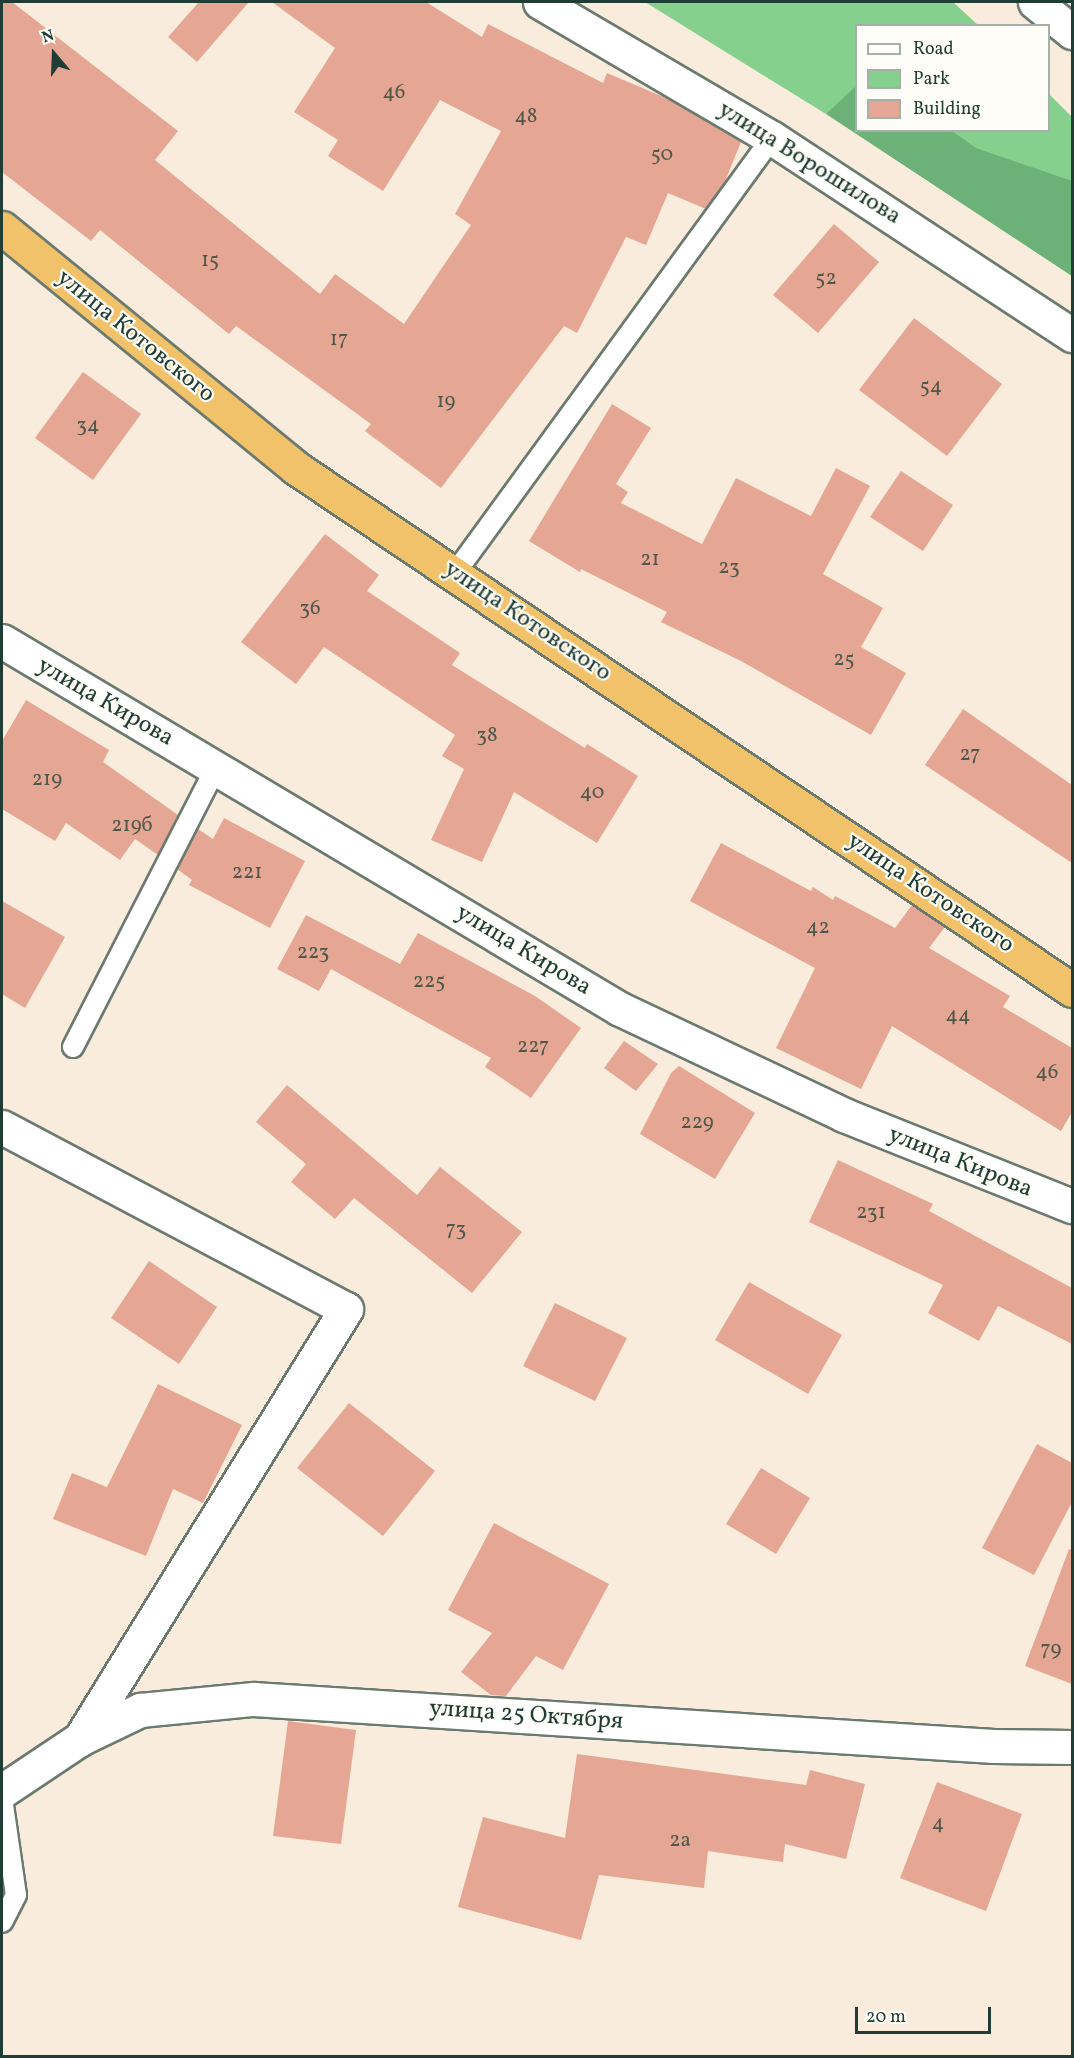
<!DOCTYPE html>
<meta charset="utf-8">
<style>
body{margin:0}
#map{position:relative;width:1074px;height:2058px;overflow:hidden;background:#f9ecdc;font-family:Vollkorn,serif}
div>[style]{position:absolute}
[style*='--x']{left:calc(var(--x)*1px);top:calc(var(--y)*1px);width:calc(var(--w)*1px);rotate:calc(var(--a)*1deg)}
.green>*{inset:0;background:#85d08c}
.forest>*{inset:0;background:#6cb278}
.building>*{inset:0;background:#e5a793}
.roads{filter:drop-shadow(2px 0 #6b7a6f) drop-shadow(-2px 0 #6b7a6f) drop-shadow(0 2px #6b7a6f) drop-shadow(0 -2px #6b7a6f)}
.lane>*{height:20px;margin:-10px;padding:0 10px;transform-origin:10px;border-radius:10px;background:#fff}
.street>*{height:33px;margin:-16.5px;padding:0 16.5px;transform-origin:16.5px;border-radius:16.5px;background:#fff}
.highway>*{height:33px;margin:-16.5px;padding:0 16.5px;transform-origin:16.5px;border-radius:16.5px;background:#f2c26a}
span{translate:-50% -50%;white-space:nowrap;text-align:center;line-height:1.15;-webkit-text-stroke:4.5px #fdfcf7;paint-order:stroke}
.number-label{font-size:21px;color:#50584c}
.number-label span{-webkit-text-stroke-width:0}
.street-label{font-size:24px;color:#1f3d34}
.frame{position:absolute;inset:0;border:3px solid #1f3d34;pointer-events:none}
.legend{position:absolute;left:855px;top:24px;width:195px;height:108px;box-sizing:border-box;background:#fdfcf7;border:2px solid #a4b0a9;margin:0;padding:8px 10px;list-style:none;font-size:18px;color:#1f3d34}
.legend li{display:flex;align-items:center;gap:12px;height:30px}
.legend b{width:30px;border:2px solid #a4b0a9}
.north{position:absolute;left:24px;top:24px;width:60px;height:60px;-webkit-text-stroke:4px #fdfcf7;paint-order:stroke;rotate:341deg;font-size:16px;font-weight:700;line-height:24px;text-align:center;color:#1f3d34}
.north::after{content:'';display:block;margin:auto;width:21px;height:27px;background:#1f3d34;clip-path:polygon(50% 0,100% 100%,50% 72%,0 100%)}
.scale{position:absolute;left:855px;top:2007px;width:136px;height:27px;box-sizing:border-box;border:3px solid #1f3d34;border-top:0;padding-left:8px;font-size:18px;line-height:21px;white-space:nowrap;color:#1f3d34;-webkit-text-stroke:4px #fdfcf7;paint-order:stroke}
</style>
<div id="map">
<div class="green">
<i style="clip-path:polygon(645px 2px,953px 2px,978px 25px,856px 26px,856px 125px,847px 115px,826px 114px)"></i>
<i style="clip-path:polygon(1049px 94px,1072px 117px,1072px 276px,883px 151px,863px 131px,1048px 130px)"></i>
</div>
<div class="forest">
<i style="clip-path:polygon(856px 86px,856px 130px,952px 131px,976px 148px,1072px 181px,1072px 276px,826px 114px)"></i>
</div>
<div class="building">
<i style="clip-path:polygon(2px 2px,12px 2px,178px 131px,155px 160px,320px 294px,335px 274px,404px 324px,471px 225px,455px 214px,501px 131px,440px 100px,383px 191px,328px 156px,338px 140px,294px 112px,335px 48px,272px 2px,426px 2px,482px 37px,488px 24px,603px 83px,607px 73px,666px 98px,741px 142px,724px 184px,706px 209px,668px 193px,646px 245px,626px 237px,577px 333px,564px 326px,441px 488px,365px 431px,371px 424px,236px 326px,229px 334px,100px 230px,91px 241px,2px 172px)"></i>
<i style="clip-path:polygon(199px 2px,249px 2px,197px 62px,168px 37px)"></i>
<i style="clip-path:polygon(834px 224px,879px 262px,818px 333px,773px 295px)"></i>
<i style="clip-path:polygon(914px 318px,1002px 384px,947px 456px,859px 390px)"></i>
<i style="clip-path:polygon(83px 372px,141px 414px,93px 480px,35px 438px)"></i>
<i style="clip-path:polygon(612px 404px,651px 428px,616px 484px,628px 492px,621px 503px,702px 544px,736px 478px,811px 516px,836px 468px,870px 486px,823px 574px,883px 608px,861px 647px,906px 673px,871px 735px,741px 661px,661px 622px,667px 612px,581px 569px,580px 572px,529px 541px)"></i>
<i style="clip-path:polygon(901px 471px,953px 505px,923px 551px,870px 517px)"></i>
<i style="clip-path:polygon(325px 534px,379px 575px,367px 591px,460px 653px,452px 665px,585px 748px,587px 744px,638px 776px,597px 843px,514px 792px,482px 862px,431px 840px,464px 769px,442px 756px,455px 735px,324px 647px,296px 684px,241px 642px)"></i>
<i style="clip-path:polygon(26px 700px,109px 750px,103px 762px,178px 815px,158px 855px,135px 839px,120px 860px,66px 823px,55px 841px,2px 809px,2px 741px)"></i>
<i style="clip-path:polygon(963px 709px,1072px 785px,1072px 863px,925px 765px)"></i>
<i style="clip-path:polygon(224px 818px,305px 861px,270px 928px,189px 885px,192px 880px,177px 869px,198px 829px,213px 839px)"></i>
<i style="clip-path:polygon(721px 843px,811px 891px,813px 887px,833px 900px,835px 896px,895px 928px,912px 905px,945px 927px,929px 948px,1010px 996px,1003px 1007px,1072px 1048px,1072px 1112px,1061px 1131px,892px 1026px,861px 1089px,776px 1048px,815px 968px,690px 901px)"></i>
<i style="clip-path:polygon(2px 901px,65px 937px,25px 1008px,2px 994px)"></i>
<i style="clip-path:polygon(306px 915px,400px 964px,418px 933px,535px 996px,581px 1028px,531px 1098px,485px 1067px,491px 1058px,331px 969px,319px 991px,277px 969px)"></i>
<i style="clip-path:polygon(624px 1041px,658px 1064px,636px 1091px,604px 1068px)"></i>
<i style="clip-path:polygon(679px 1066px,755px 1113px,715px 1179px,640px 1134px,671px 1073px)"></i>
<i style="clip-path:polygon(287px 1085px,417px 1195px,440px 1167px,522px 1232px,472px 1293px,354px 1198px,335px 1219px,291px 1182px,306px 1164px,256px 1122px)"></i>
<i style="clip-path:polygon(838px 1160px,933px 1204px,929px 1211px,1072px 1288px,1072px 1344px,998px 1306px,979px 1341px,928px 1313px,943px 1285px,809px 1222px)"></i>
<i style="clip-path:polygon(149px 1261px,217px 1307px,179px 1364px,111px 1318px)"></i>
<i style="clip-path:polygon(749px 1282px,842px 1335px,808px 1394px,715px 1340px)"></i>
<i style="clip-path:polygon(555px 1303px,627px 1338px,595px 1401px,523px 1366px)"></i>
<i style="clip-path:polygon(158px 1384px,242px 1425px,203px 1503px,173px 1489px,146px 1556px,53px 1519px,72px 1473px,107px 1487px)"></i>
<i style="clip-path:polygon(349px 1403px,435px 1471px,383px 1536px,297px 1468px)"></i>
<i style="clip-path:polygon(1037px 1444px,1072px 1463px,1072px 1502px,1034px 1575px,982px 1548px)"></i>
<i style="clip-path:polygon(761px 1468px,810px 1498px,776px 1554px,726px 1524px)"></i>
<i style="clip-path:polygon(494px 1523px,609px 1584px,563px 1670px,536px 1656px,506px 1696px,491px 1695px,461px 1672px,492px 1633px,448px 1610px)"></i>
<i style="clip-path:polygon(1069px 1549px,1072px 1550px,1072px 1684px,1025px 1666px)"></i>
<i style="clip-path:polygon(288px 1721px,356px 1730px,341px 1844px,273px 1836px)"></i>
<i style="clip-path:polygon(577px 1754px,806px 1785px,810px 1770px,865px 1784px,846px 1859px,785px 1844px,783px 1862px,708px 1851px,704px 1888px,599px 1875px,581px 1940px,458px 1907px,483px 1817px,565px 1838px)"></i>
<i style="clip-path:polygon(937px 1782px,1022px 1814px,986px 1911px,900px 1878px)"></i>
</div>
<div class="roads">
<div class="lane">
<i style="--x:455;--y:573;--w:538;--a:-53.92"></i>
<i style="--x:73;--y:1047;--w:314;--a:-62.9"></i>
<i style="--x:2;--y:1798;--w:98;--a:81.8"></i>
<i style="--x:16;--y:1895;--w:30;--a:117"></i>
</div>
<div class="street">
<i style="--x:540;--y:2;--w:269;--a:30.4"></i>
<i style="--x:772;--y:138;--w:359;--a:33.3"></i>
<i style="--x:1035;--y:2;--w:48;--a:39"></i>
<i style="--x:2;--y:641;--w:719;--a:30.77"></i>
<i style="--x:620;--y:1009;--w:248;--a:25.3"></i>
<i style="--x:844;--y:1115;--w:245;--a:21.8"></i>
<i style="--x:2;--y:1127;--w:389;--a:27.9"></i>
<i style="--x:346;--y:1309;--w:506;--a:121.74"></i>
<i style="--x:2;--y:1791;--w:94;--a:-33.7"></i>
<i style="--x:80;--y:1739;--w:67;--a:-25.8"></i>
<i style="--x:140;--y:1710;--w:114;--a:-5.6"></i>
<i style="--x:253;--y:1699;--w:742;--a:3.63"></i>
<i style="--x:994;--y:1746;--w:78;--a:0.7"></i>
</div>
<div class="highway">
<i style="--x:2;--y:228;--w:380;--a:39.2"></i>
<i style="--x:296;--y:468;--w:935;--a:33.93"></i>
</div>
</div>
<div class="number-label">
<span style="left:394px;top:93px">46</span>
<span style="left:526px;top:117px">48</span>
<span style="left:662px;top:155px">50</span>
<span style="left:210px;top:261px">15</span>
<span style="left:826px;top:279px">52</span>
<span style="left:339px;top:340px">17</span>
<span style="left:931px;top:387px">54</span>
<span style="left:446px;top:402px">19</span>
<span style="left:88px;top:426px">34</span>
<span style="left:650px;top:560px">21</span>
<span style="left:729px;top:568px">23</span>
<span style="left:310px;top:609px">36</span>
<span style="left:844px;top:660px">25</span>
<span style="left:487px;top:736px">38</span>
<span style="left:970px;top:755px">27</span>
<span style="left:47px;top:780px">219</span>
<span style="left:592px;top:793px">40</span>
<span style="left:132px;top:826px">219б</span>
<span style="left:247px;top:873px">221</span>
<span style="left:818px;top:928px">42</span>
<span style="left:313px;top:953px">223</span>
<span style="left:429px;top:982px">225</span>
<span style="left:958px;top:1016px">44</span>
<span style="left:533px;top:1047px">227</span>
<span style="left:1047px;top:1073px">46</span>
<span style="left:697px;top:1123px">229</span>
<span style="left:871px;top:1213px">231</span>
<span style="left:456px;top:1230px">73</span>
<span style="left:1051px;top:1650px">79</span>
<span style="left:938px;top:1824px">4</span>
<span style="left:680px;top:1841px">2а</span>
</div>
<div class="street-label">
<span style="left:809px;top:164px;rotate:32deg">улица Ворошилова</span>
<span style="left:135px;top:337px;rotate:39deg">улица Котовского</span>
<span style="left:527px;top:622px;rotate:34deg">улица Котовского</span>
<span style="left:105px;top:703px;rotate:30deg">улица Кирова</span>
<span style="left:930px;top:894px;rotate:34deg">улица Котовского</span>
<span style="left:523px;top:951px;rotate:31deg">улица Кирова</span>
<span style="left:960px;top:1163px;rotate:22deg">улица Кирова</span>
<span style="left:526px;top:1716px;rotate:4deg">улица 25 Октября</span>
</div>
<div class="frame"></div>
<ul class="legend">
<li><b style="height:8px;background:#fff"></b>Road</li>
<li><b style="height:16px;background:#85d08c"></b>Park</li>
<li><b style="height:16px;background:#e5a793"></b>Building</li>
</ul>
<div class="north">N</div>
<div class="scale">20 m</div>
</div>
